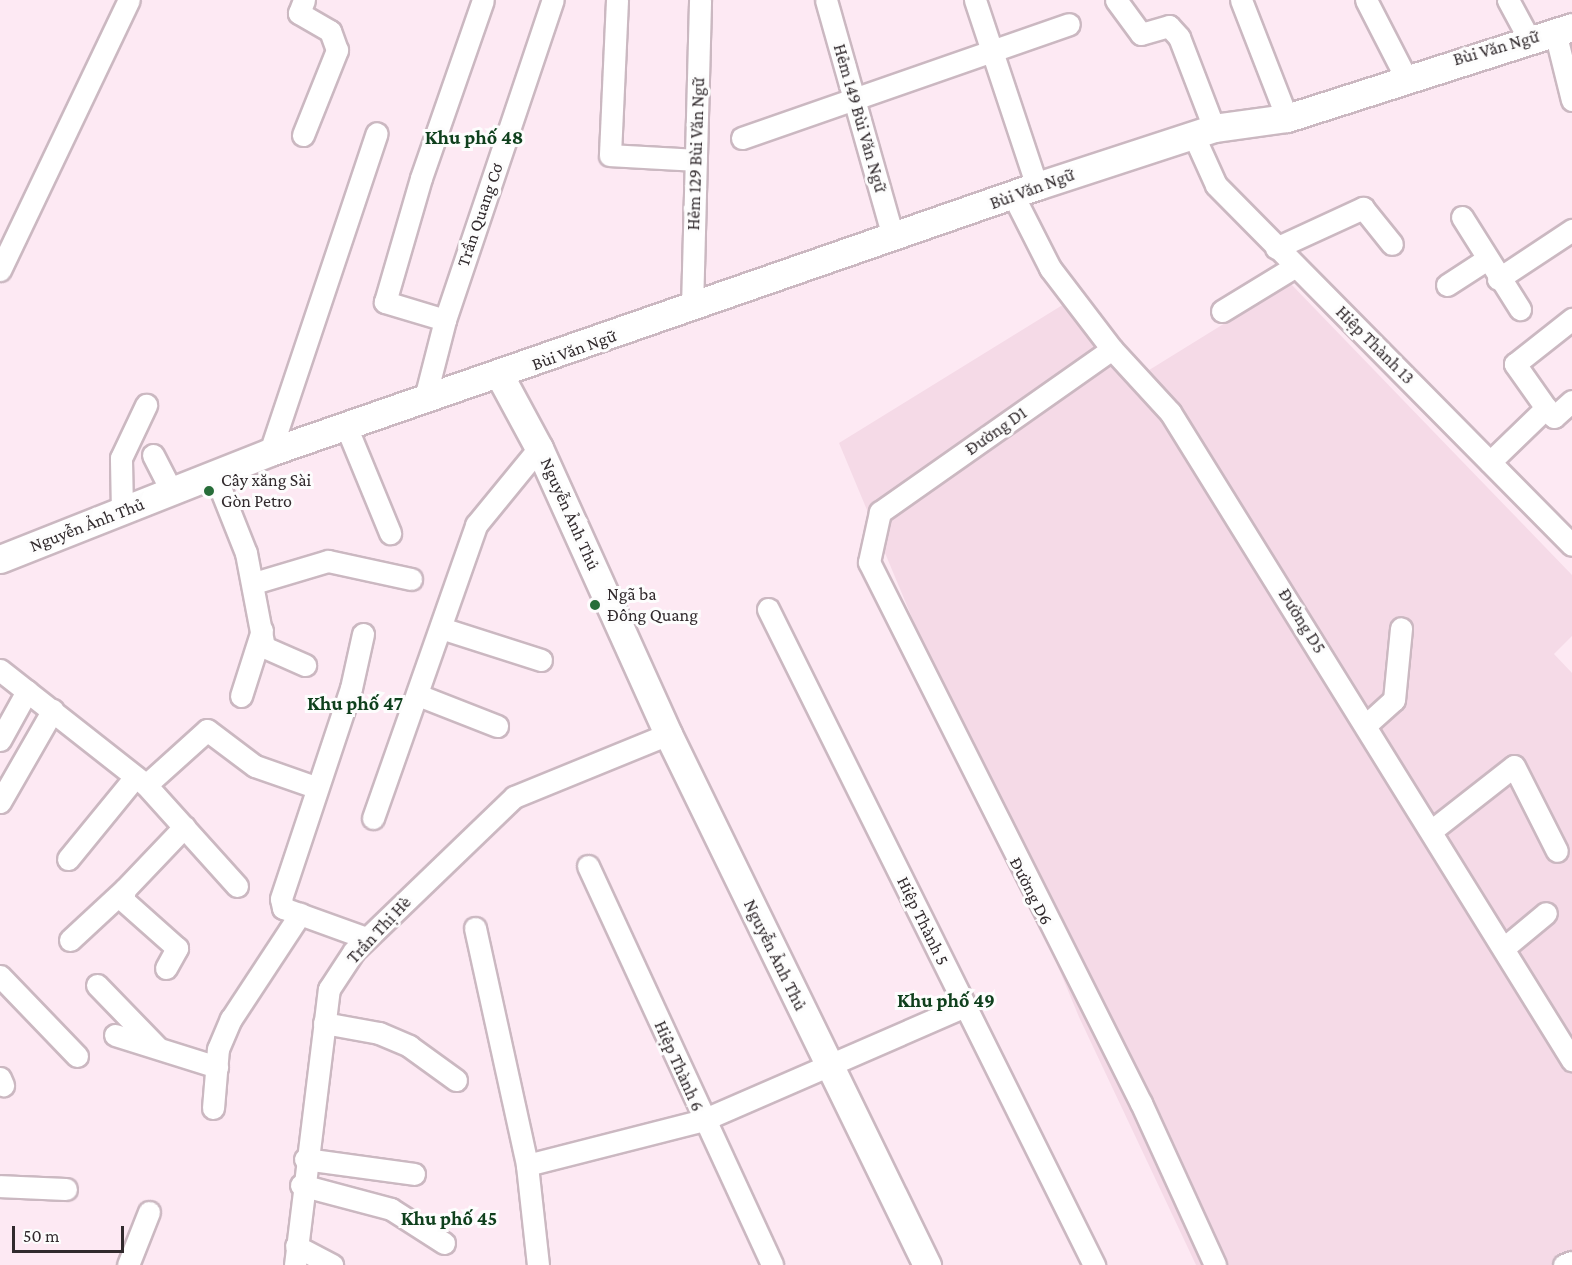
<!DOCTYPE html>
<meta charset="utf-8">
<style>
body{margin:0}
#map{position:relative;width:1572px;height:1265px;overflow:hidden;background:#fde9f3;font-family:"Crimson Pro",serif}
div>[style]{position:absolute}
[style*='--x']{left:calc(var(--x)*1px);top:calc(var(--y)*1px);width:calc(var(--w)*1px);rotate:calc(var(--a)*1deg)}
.built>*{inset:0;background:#f5dae7}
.roads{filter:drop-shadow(2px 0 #cbb8c1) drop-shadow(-2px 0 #cbb8c1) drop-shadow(0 2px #cbb8c1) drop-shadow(0 -2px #cbb8c1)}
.minor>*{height:21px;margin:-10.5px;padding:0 10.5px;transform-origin:10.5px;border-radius:10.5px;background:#fff}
.major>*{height:27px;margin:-13.5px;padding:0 13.5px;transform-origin:13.5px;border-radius:13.5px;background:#fff}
.dots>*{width:16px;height:16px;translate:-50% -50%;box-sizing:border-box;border:3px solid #fdfdfd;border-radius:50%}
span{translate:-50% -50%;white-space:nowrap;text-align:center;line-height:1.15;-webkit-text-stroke:6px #fdfdfd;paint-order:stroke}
.street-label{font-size:18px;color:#312a2d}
.poi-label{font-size:18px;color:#312a2d}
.left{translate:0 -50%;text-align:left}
.neighbourhood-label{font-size:20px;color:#0f401d;font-weight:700}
.scale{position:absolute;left:12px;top:1226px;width:112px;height:27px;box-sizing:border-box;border:3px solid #312a2d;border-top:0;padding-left:8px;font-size:18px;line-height:21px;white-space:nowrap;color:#312a2d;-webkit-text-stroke:4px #fdfdfd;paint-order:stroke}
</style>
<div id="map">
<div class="built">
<i style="clip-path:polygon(1290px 283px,1572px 575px,1572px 636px,1554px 654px,1572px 673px,1572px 1265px,1196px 1265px,1079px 1017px,839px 443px,1069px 301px,1133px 380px)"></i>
</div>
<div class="roads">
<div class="minor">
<i style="--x:617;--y:0;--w:155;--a:92.6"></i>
<i style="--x:610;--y:155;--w:86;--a:3.3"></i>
<i style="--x:826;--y:0;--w:245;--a:74.2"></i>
<i style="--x:975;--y:0;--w:196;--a:71.6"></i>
<i style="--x:1116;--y:0;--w:42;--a:53.7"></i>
<i style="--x:1141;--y:34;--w:29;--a:-16"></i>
<i style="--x:1169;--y:26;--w:15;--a:48"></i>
<i style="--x:1179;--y:37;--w:97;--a:69"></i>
<i style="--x:1241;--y:0;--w:127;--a:68.7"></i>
<i style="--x:1366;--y:0;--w:85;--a:62.8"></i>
<i style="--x:1508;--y:0;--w:42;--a:61.6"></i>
<i style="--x:1555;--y:32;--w:70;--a:76"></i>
<i style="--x:1193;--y:134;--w:56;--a:65.7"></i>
<i style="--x:1216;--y:185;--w:506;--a:45.32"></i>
<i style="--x:303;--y:135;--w:92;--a:-68.2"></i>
<i style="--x:337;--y:50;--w:20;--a:-110"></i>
<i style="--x:330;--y:31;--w:36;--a:-150"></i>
<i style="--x:299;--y:13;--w:14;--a:-69"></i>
<i style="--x:742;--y:138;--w:346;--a:-19.2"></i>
<i style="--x:1014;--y:197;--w:80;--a:63.1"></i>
<i style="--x:1050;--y:268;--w:102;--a:52.6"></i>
<i style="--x:1112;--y:349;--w:86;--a:47.4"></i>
<i style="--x:1170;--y:412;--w:763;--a:58.19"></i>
<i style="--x:1462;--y:217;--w:109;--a:57.8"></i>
<i style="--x:1276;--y:248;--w:96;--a:-24.7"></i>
<i style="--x:1363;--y:208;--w:46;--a:51.1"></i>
<i style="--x:0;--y:270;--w:299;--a:-64.5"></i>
<i style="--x:1498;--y:279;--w:89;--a:-33.5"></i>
<i style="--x:1447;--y:285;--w:48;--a:-33"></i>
<i style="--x:692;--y:308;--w:308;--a:-88.5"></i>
<i style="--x:1222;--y:311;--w:84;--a:-31.4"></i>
<i style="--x:445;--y:320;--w:63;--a:-163.3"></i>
<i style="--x:385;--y:302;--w:129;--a:-73.8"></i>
<i style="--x:421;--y:178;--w:188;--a:-70.8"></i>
<i style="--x:1112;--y:349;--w:284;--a:144.9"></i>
<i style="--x:880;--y:512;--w:51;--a:102.4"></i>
<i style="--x:869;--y:562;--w:606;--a:63.31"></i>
<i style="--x:1141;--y:1103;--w:178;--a:65.4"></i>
<i style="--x:425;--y:398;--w:81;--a:-75.6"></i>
<i style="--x:445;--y:320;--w:338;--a:-71.4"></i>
<i style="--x:1546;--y:408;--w:54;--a:-125.2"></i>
<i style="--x:1515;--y:364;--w:73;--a:-38.3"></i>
<i style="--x:346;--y:426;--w:116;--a:67.6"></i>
<i style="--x:270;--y:452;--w:336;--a:-71.5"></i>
<i style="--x:153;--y:455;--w:42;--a:62.8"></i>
<i style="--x:1490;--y:462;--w:78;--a:-44"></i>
<i style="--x:1546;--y:408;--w:12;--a:48"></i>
<i style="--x:1554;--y:417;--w:24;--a:-42"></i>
<i style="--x:215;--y:475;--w:84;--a:68.3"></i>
<i style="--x:246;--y:553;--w:96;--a:79.2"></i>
<i style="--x:264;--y:647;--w:45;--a:23.7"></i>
<i style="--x:122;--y:512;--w:54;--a:-91.1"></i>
<i style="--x:121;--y:458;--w:59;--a:-64.7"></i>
<i style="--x:254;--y:583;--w:77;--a:-16.6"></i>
<i style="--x:328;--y:561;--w:85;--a:12.2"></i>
<i style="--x:768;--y:609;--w:733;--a:63.57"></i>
<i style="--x:441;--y:628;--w:105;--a:17.7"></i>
<i style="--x:363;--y:634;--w:55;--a:102.5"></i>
<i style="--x:351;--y:688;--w:222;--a:108.4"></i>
<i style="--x:281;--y:899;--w:9;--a:77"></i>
<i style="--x:283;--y:908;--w:88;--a:19.9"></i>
<i style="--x:0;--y:670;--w:186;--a:38.2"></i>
<i style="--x:146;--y:785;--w:136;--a:48"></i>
<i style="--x:418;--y:695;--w:85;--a:21.4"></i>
<i style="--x:241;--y:696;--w:69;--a:-72.3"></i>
<i style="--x:1367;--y:724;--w:36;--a:-42"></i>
<i style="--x:1394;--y:700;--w:72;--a:-84.4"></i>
<i style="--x:0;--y:740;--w:56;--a:-61.1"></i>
<i style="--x:146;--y:785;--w:82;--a:-42"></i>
<i style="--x:207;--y:730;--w:60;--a:36.9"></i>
<i style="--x:255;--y:766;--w:64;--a:19.3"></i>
<i style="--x:0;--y:802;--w:106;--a:-60.1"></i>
<i style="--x:373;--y:818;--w:311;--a:-70.6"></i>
<i style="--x:476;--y:525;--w:99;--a:-50.7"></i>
<i style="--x:1431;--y:831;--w:105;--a:-38.1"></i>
<i style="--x:1514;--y:766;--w:95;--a:63.2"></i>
<i style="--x:68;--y:859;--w:106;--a:-50.7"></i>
<i style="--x:588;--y:866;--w:439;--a:65.2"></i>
<i style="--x:475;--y:928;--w:243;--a:77.6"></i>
<i style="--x:70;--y:940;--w:75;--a:-42.8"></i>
<i style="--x:1505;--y:947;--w:53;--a:-39.7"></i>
<i style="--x:166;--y:968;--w:23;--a:-61"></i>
<i style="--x:177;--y:948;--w:72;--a:-138.4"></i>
<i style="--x:123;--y:900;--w:11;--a:-80"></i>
<i style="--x:125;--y:889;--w:86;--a:-46.4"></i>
<i style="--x:0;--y:976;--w:111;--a:46.1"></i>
<i style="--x:97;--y:985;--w:86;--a:45.9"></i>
<i style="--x:324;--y:1023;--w:56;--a:10.3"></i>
<i style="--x:379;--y:1033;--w:33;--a:23"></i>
<i style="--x:409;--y:1046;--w:58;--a:35.9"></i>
<i style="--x:115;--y:1035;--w:107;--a:17.4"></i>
<i style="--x:0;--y:1078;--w:8;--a:67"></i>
<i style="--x:213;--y:1108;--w:59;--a:-85.2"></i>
<i style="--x:218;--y:1049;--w:33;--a:-67"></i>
<i style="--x:231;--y:1019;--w:126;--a:-56.7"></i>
<i style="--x:305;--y:1159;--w:110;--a:7.8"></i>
<i style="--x:301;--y:1185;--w:93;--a:14.9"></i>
<i style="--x:391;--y:1209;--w:63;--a:32.7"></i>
<i style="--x:0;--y:1186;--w:66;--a:2.6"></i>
<i style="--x:296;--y:1246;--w:41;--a:27.8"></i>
<i style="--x:128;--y:1265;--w:57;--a:-68.4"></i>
<i style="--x:295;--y:1265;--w:278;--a:-83"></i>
<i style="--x:329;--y:989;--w:45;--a:-56.7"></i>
<i style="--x:354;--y:951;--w:222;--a:-43.9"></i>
<i style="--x:514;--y:797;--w:166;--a:-22.2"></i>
<i style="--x:538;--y:1265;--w:101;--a:-96.3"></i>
<i style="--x:527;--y:1165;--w:182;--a:-14.3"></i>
<i style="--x:703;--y:1120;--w:286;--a:-23.5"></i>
<i style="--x:1564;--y:1265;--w:9;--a:-21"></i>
</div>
<div class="major">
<i style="--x:500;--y:376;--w:82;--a:61.6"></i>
<i style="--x:539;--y:448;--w:314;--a:65.7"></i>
<i style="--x:668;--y:734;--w:591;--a:64"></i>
<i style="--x:0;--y:559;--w:290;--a:-21.6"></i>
<i style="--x:270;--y:452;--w:812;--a:-19.13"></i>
<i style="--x:1037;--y:186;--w:186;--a:-18.1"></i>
<i style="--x:1214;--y:128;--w:74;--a:-7.8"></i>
<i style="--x:1287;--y:118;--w:299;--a:-17.7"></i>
</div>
</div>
<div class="dots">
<i style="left:209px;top:491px;background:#276d39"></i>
<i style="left:595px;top:605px;background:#276d39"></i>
</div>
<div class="street-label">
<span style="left:1496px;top:48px;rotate:-16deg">Bùi Văn Ngữ</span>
<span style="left:860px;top:118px;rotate:74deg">Hẻm 149 Bùi Văn Ngữ</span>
<span style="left:696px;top:154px;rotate:-88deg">Hẻm 129 Bùi Văn Ngữ</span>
<span style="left:1032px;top:189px;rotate:-20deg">Bùi Văn Ngữ</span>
<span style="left:480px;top:215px;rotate:-71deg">Trần Quang Cơ</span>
<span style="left:1375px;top:345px;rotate:45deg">Hiệp Thành 13</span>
<span style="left:574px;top:350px;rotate:-20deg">Bùi Văn Ngữ</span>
<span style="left:996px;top:431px;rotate:-35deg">Đường D1</span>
<span style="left:570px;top:514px;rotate:66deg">Nguyễn Ảnh Thủ</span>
<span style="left:87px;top:525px;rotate:-21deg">Nguyễn Ảnh Thủ</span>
<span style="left:1302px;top:621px;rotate:58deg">Đường D5</span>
<span style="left:1031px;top:891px;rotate:63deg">Đường D6</span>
<span style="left:923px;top:921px;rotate:64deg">Hiệp Thành 5</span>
<span style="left:379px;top:930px;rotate:-47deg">Trần Thị Hè</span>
<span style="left:775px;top:955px;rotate:64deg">Nguyễn Ảnh Thủ</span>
<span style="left:679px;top:1066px;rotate:66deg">Hiệp Thành 6</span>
</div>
<div class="poi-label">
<span class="left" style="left:221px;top:491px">Cây xăng Sài<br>Gòn Petro</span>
<span class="left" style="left:607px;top:605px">Ngã ba<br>Đông Quang</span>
</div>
<div class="neighbourhood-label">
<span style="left:474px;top:137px">Khu phố 48</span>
<span style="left:355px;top:703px">Khu phố 47</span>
<span style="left:946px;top:1000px">Khu phố 49</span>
<span style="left:449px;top:1218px">Khu phố 45</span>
</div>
<div class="scale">50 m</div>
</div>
